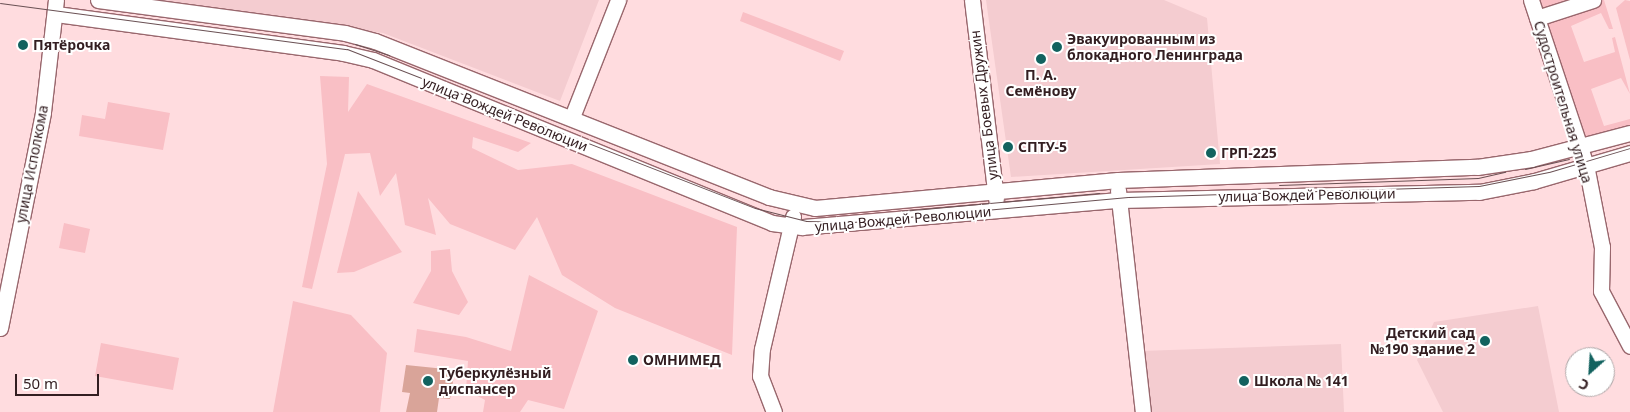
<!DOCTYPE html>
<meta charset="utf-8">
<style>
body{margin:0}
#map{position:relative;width:1630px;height:412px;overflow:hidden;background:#ffdcdf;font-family:"Noto Sans",sans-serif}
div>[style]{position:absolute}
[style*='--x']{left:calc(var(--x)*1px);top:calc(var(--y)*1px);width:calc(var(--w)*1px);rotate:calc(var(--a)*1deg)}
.built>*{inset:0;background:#f4ccd0}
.green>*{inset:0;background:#f9bfc5}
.building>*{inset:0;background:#d9a499}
.roads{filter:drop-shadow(1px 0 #99676d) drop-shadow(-1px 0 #99676d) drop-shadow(0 1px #99676d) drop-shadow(0 -1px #99676d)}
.minor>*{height:15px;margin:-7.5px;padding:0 7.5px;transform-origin:7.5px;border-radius:7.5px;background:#fff}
.tram>*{height:1px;margin:-0.5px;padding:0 0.5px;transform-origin:0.5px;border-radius:0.5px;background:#6a5154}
.dots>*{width:14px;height:14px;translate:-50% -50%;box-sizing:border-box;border:2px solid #fff;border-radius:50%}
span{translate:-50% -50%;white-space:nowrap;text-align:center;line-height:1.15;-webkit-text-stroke:4px #fff;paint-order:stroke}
.poi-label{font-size:14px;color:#331e21;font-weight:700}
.left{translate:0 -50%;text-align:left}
.right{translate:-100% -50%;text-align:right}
.street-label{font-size:14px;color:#331e21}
.north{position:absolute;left:1565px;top:347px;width:50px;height:50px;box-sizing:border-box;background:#fff;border:1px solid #ada5a6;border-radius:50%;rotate:206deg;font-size:14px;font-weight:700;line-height:20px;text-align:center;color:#331e21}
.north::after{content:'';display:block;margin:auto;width:18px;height:22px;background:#12625f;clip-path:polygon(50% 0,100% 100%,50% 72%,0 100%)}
.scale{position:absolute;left:15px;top:374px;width:84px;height:22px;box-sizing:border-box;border:2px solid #331e21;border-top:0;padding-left:6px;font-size:15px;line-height:18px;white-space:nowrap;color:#331e21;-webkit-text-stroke:4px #fff;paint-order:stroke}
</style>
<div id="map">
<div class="built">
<i style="clip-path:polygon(161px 0,599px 0,560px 101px,383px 33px)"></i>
<i style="clip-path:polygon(986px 0,1164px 0,1207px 18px,1220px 164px,1011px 177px)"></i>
<i style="clip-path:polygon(1538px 306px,1559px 412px,1443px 412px,1417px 360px,1434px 322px)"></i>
<i style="clip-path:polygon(1341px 344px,1344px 412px,1148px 412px,1141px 351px)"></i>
</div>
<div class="green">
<i style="clip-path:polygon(1539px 0,1604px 0,1613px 29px,1609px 29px,1601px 13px,1571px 26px,1584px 62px,1615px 52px,1612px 38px,1615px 37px,1630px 94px,1621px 78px,1591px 89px,1604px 126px,1630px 119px,1630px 129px,1584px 141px)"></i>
<i style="clip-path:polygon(1625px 0,1630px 1px,1630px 60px,1616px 8px)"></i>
<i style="clip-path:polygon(743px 12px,844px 51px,840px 61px,740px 21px)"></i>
<i style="clip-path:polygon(320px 76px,349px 77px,348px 112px,367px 84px,531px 143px,518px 152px,473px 137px,472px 148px,518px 170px,572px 164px,737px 227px,732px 355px,615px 308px,562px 275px,537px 217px,515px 250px,450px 224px,428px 198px,436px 235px,405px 225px,396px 173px,380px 196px,370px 153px,345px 154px,312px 289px,302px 287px,327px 164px)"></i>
<i style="clip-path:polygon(108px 102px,170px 113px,163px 150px,79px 136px,82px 115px,105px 119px)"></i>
<i style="clip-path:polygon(358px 191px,402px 252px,354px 272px,337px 273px)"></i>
<i style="clip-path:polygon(64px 223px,90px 229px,85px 253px,59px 248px)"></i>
<i style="clip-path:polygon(450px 249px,452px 271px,468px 302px,459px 315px,413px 303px,431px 271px,431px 251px)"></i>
<i style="clip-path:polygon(529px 275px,598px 311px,564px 409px,528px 400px,520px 412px,483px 412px,485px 400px,466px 390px,468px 361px,414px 352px,417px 329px,466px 337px,511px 351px)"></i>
<i style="clip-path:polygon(293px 301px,351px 315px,387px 353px,380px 412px,273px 412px)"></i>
<i style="clip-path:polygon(101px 343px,179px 358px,173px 390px,95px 376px)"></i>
</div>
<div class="building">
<i style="clip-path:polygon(406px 365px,455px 370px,450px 399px,439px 398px,437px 412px,406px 412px,410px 393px,402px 392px)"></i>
</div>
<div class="roads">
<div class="minor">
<i style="--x:98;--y:0;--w:249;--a:7.6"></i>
<i style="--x:345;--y:33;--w:31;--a:15"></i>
<i style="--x:375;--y:41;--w:424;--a:21.6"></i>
<i style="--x:769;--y:197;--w:47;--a:13.4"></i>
<i style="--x:815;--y:208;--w:304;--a:-5.3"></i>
<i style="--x:1118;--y:180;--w:359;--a:-2.1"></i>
<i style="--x:1477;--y:167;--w:55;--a:-8.4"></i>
<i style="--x:1531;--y:159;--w:102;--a:-14.7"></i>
<i style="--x:972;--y:0;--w:200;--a:83.1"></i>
<i style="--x:1531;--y:0;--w:174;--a:71.6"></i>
<i style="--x:1586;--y:165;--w:84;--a:79"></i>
<i style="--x:1602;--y:247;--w:44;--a:91.3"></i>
<i style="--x:1601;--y:291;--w:62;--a:62.2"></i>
<i style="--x:56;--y:14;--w:290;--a:7.7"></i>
<i style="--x:343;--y:53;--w:31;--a:13"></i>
<i style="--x:373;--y:60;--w:431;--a:22.2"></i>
<i style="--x:772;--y:223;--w:30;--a:8"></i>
<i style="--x:802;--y:227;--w:319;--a:-4.9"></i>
<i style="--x:1120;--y:200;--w:359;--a:-1.3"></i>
<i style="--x:1479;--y:192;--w:56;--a:-11.3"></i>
<i style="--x:1534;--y:181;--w:100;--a:-16.3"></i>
<i style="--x:1537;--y:18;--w:59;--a:-17.8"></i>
<i style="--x:572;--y:117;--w:126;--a:-68.5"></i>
<i style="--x:1118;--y:190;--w:223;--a:83.6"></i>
<i style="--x:0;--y:328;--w:220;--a:-78.7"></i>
<i style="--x:43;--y:112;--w:113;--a:-83.4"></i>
<i style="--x:774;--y:412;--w:39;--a:-111"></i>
<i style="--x:760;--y:376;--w:27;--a:-86"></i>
<i style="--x:762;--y:349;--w:136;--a:-76.8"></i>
</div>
</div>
<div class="tram">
<i style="--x:0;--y:3;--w:350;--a:7.6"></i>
<i style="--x:347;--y:49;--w:438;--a:21.3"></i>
<i style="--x:755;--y:208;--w:53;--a:14.3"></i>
<i style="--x:806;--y:221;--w:47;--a:1.2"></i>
<i style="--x:853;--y:222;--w:276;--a:-5.2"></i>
<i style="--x:1128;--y:197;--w:351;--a:-1.8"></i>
<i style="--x:1479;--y:186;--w:71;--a:-11.3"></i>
<i style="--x:1549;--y:172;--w:84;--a:-16.5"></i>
<i style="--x:355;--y:44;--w:36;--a:18"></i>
<i style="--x:1525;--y:169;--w:45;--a:-12.8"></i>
<i style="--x:1279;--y:185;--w:199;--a:-2"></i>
<i style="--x:1478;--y:178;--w:28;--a:-13"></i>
<i style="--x:902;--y:211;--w:198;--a:-5.2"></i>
</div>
<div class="dots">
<i style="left:23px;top:45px;background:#12625f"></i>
<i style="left:1057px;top:47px;background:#12625f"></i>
<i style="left:1041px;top:59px;background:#12625f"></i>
<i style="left:1008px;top:147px;background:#12625f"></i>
<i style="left:1211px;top:153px;background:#12625f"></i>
<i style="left:1485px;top:341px;background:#12625f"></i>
<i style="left:633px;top:360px;background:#12625f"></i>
<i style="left:428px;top:381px;background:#12625f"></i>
<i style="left:1244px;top:381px;background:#12625f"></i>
</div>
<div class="poi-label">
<span class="left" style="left:1067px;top:47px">Эвакуированным из<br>блокадного Ленинграда</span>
<span class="left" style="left:33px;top:45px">Пятёрочка</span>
<span style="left:1041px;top:83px">П. А.<br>Семёнову</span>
<span class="left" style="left:1018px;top:147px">СПТУ-5</span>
<span class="left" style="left:1221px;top:153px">ГРП-225</span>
<span class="right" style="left:1475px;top:341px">Детский сад<br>№190 здание 2</span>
<span class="left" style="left:643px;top:360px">ОМНИМЕД</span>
<span class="left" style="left:439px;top:381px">Туберкулёзный<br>диспансер</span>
<span class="left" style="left:1254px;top:381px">Школа № 141</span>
</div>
<div class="street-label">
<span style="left:1563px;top:102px;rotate:73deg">Судостроительная улица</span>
<span style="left:984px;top:105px;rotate:-97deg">улица Боевых Дружин</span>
<span style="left:505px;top:114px;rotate:22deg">улица Вождей Революции</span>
<span style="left:32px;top:164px;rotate:-79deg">улица Исполкома</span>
<span style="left:1307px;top:195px;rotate:-1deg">улица Вождей Революции</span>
<span style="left:903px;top:219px;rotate:-5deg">улица Вождей Революции</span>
</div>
<div class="north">С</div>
<div class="scale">50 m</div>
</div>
